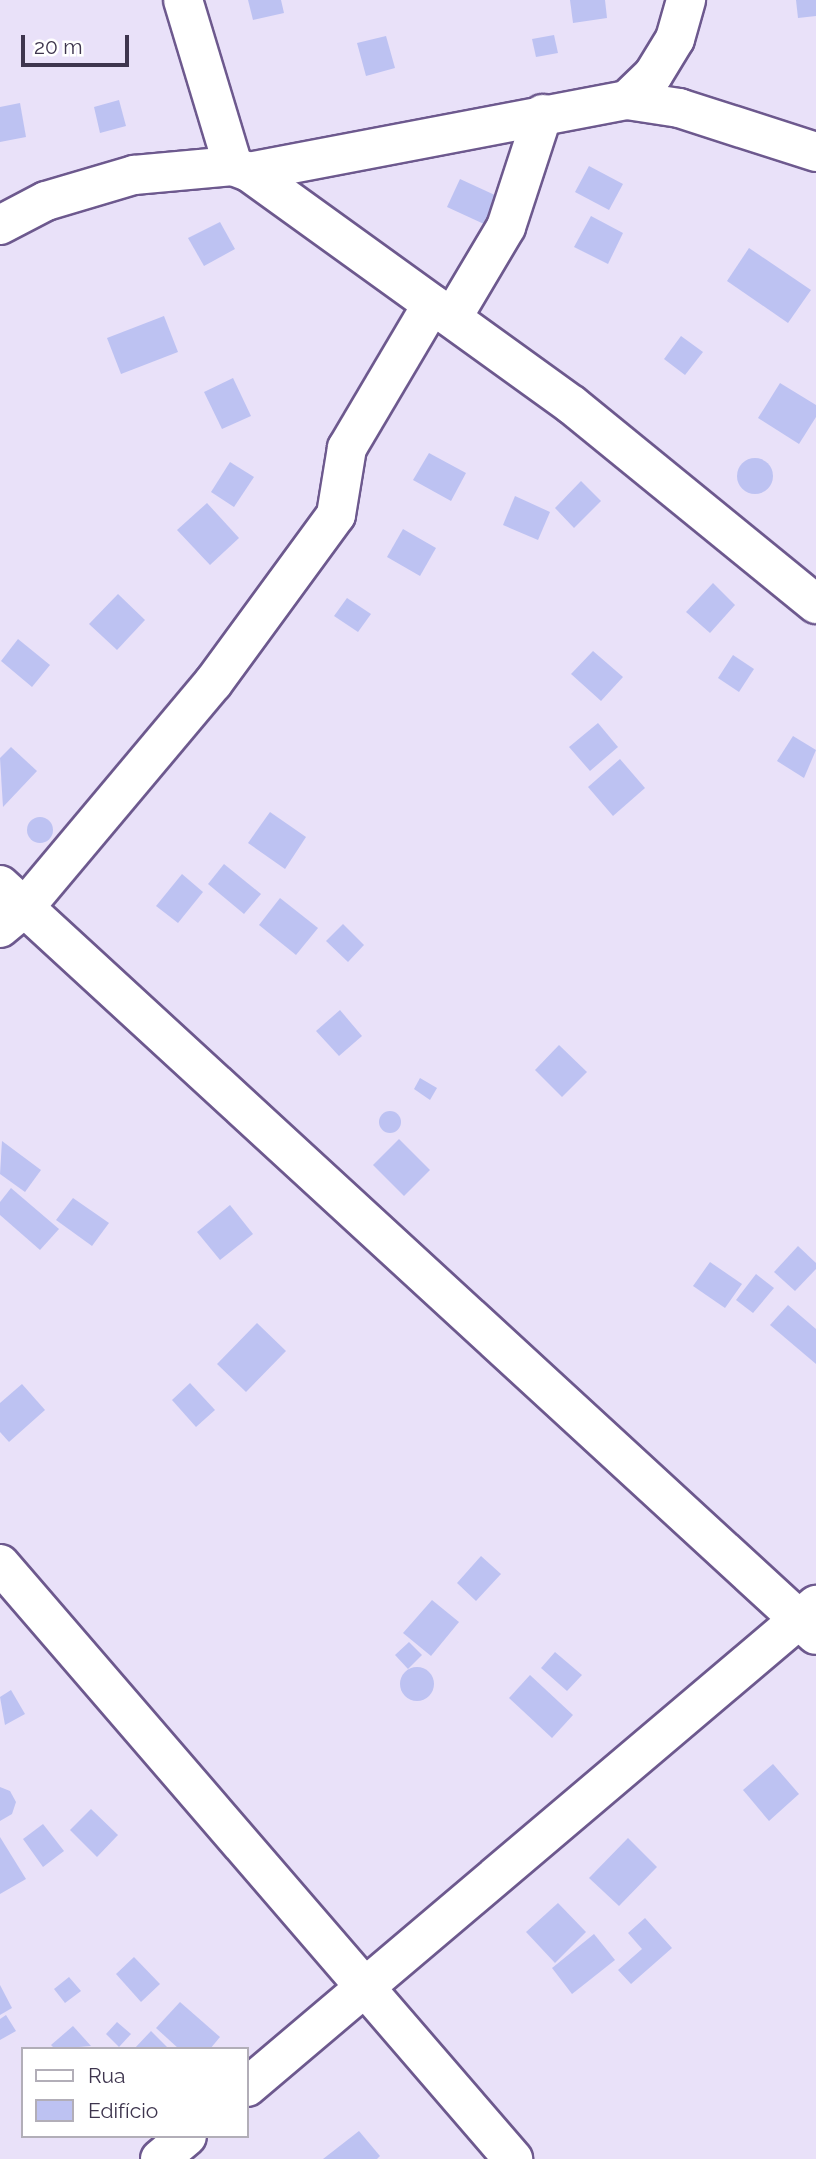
<!DOCTYPE html>
<meta charset="utf-8">
<style>
body{margin:0}
#map{position:relative;width:816px;height:2159px;overflow:hidden;background:#e9e1f9;font-family:Raleway,sans-serif}
div>[style]{position:absolute}
[style*='--x']{left:calc(var(--x)*1px);top:calc(var(--y)*1px);width:calc(var(--w)*1px);rotate:calc(var(--a)*1deg)}
.building>*{inset:0;background:#bdc2f2}
.round{border-radius:50%}
.roads{filter:drop-shadow(2px 0 #6d598e) drop-shadow(-2px 0 #6d598e) drop-shadow(0 2px #6d598e) drop-shadow(0 -2px #6d598e)}
.minor>*{height:38px;margin:-19px;padding:0 19px;transform-origin:19px;border-radius:19px;background:#fff}
span{translate:-50% -50%;white-space:nowrap;text-align:center;line-height:1.15;-webkit-text-stroke:7px #fff;paint-order:stroke}
.legend{position:absolute;left:21px;top:2047px;width:228px;height:91px;box-sizing:border-box;background:#fff;border:2px solid #b2aeb8;margin:0;padding:9px 12px;list-style:none;font-size:21px;color:#3e354e}
.legend li{display:flex;align-items:center;gap:14px;height:35px}
.legend b{width:35px;border:2px solid #b2aeb8}
.scale{position:absolute;left:21px;top:35px;width:108px;height:32px;box-sizing:border-box;border:4px solid #3e354e;border-top:0;padding-left:9px;font-size:21px;line-height:24px;white-space:nowrap;color:#3e354e;-webkit-text-stroke:5px #fff;paint-order:stroke}
</style>
<div id="map">
<div class="building">
<i style="clip-path:polygon(248px 0,281px 0,284px 13px,253px 20px)"></i>
<i style="clip-path:polygon(570px 0,605px 0,607px 18px,573px 23px)"></i>
<i style="clip-path:polygon(796px 0,816px 0,816px 16px,798px 18px)"></i>
<i style="clip-path:polygon(554px 35px,558px 53px,536px 57px,532px 39px)"></i>
<i style="clip-path:polygon(386px 36px,395px 68px,366px 76px,357px 43px)"></i>
<i style="clip-path:polygon(119px 100px,126px 126px,100px 133px,94px 107px)"></i>
<i style="clip-path:polygon(20px 103px,26px 137px,0 142px,0 107px)"></i>
<i style="clip-path:polygon(589px 166px,623px 184px,609px 210px,575px 192px)"></i>
<i style="clip-path:polygon(460px 179px,510px 202px,497px 230px,447px 207px)"></i>
<i style="clip-path:polygon(591px 216px,623px 233px,608px 264px,574px 247px)"></i>
<i style="clip-path:polygon(220px 222px,235px 249px,204px 266px,188px 238px)"></i>
<i style="clip-path:polygon(749px 248px,811px 290px,788px 323px,727px 281px)"></i>
<i style="clip-path:polygon(164px 316px,178px 352px,121px 374px,107px 338px)"></i>
<i style="clip-path:polygon(681px 336px,703px 352px,685px 375px,664px 359px)"></i>
<i style="clip-path:polygon(233px 378px,251px 416px,222px 429px,204px 392px)"></i>
<i style="clip-path:polygon(780px 383px,816px 405px,816px 417px,799px 444px,758px 418px)"></i>
<i style="clip-path:polygon(429px 453px,466px 473px,451px 501px,413px 480px)"></i>
<i class="round" style="left:737px;top:458px;width:36px;height:36px"></i>
<i style="clip-path:polygon(230px 462px,254px 477px,234px 507px,211px 492px)"></i>
<i style="clip-path:polygon(581px 481px,601px 501px,574px 528px,555px 508px)"></i>
<i style="clip-path:polygon(515px 496px,550px 512px,538px 540px,503px 525px)"></i>
<i style="clip-path:polygon(207px 503px,239px 538px,210px 565px,177px 530px)"></i>
<i style="clip-path:polygon(403px 529px,436px 548px,420px 576px,387px 557px)"></i>
<i style="clip-path:polygon(713px 583px,735px 605px,710px 633px,686px 612px)"></i>
<i style="clip-path:polygon(118px 594px,145px 620px,117px 650px,89px 624px)"></i>
<i style="clip-path:polygon(347px 598px,371px 614px,358px 632px,334px 616px)"></i>
<i style="clip-path:polygon(18px 639px,50px 665px,32px 687px,1px 661px)"></i>
<i style="clip-path:polygon(593px 651px,623px 677px,601px 701px,571px 674px)"></i>
<i style="clip-path:polygon(733px 655px,754px 669px,739px 692px,718px 678px)"></i>
<i style="clip-path:polygon(598px 723px,618px 747px,590px 771px,569px 747px)"></i>
<i style="clip-path:polygon(793px 736px,816px 750px,804px 778px,777px 761px)"></i>
<i style="clip-path:polygon(11px 747px,37px 771px,3px 807px,0 758px)"></i>
<i style="clip-path:polygon(620px 759px,645px 788px,613px 816px,588px 787px)"></i>
<i style="clip-path:polygon(270px 812px,306px 837px,285px 869px,248px 843px)"></i>
<i class="round" style="left:27px;top:817px;width:26px;height:26px"></i>
<i style="clip-path:polygon(224px 864px,261px 894px,244px 914px,208px 884px)"></i>
<i style="clip-path:polygon(182px 874px,203px 892px,178px 923px,156px 906px)"></i>
<i style="clip-path:polygon(280px 898px,318px 928px,296px 955px,259px 925px)"></i>
<i style="clip-path:polygon(343px 924px,364px 945px,348px 962px,326px 941px)"></i>
<i style="clip-path:polygon(340px 1010px,362px 1036px,339px 1056px,316px 1031px)"></i>
<i style="clip-path:polygon(559px 1045px,587px 1072px,562px 1097px,535px 1070px)"></i>
<i style="clip-path:polygon(420px 1078px,437px 1088px,430px 1100px,414px 1089px)"></i>
<i class="round" style="left:379px;top:1111px;width:22px;height:22px"></i>
<i style="clip-path:polygon(399px 1139px,430px 1170px,404px 1196px,373px 1165px)"></i>
<i style="clip-path:polygon(2px 1141px,41px 1170px,25px 1192px,0 1174px)"></i>
<i style="clip-path:polygon(11px 1188px,59px 1229px,40px 1250px,0 1215px,0 1202px)"></i>
<i style="clip-path:polygon(73px 1198px,109px 1223px,92px 1246px,56px 1220px)"></i>
<i style="clip-path:polygon(230px 1205px,253px 1234px,220px 1260px,197px 1232px)"></i>
<i style="clip-path:polygon(798px 1246px,816px 1263px,816px 1269px,795px 1291px,774px 1272px)"></i>
<i style="clip-path:polygon(710px 1262px,742px 1284px,725px 1308px,693px 1286px)"></i>
<i style="clip-path:polygon(756px 1274px,774px 1288px,753px 1313px,736px 1300px)"></i>
<i style="clip-path:polygon(788px 1305px,816px 1329px,816px 1364px,770px 1325px)"></i>
<i style="clip-path:polygon(257px 1323px,286px 1351px,246px 1392px,217px 1364px)"></i>
<i style="clip-path:polygon(190px 1383px,215px 1410px,196px 1427px,172px 1400px)"></i>
<i style="clip-path:polygon(22px 1384px,45px 1410px,9px 1442px,0 1432px,0 1403px)"></i>
<i style="clip-path:polygon(481px 1556px,501px 1574px,476px 1601px,457px 1583px)"></i>
<i style="clip-path:polygon(432px 1600px,459px 1622px,431px 1656px,403px 1633px)"></i>
<i style="clip-path:polygon(409px 1642px,422px 1655px,408px 1669px,395px 1655px)"></i>
<i style="clip-path:polygon(555px 1652px,582px 1675px,567px 1691px,541px 1668px)"></i>
<i class="round" style="left:400px;top:1667px;width:34px;height:34px"></i>
<i style="clip-path:polygon(530px 1675px,573px 1715px,552px 1738px,509px 1698px)"></i>
<i style="clip-path:polygon(11px 1690px,25px 1714px,5px 1725px,0 1697px)"></i>
<i style="clip-path:polygon(773px 1764px,799px 1794px,769px 1821px,743px 1790px)"></i>
<i style="clip-path:polygon(0 1787px,10px 1791px,16px 1802px,12px 1814px,0 1821px)"></i>
<i style="clip-path:polygon(91px 1809px,118px 1835px,97px 1857px,70px 1830px)"></i>
<i style="clip-path:polygon(43px 1824px,64px 1851px,43px 1867px,23px 1839px)"></i>
<i style="clip-path:polygon(0 1837px,26px 1879px,0 1894px)"></i>
<i style="clip-path:polygon(628px 1838px,657px 1867px,619px 1906px,589px 1878px)"></i>
<i style="clip-path:polygon(558px 1903px,586px 1932px,555px 1963px,526px 1932px)"></i>
<i style="clip-path:polygon(645px 1918px,672px 1948px,631px 1984px,618px 1970px,642px 1949px,628px 1933px)"></i>
<i style="clip-path:polygon(594px 1934px,615px 1960px,572px 1994px,552px 1968px)"></i>
<i style="clip-path:polygon(134px 1957px,160px 1984px,141px 2002px,116px 1974px)"></i>
<i style="clip-path:polygon(69px 1977px,81px 1991px,65px 2003px,54px 1989px)"></i>
<i style="clip-path:polygon(0 1985px,12px 2008px,0 2015px)"></i>
<i style="clip-path:polygon(180px 2002px,220px 2037px,210px 2049px,179px 2049px,156px 2028px)"></i>
<i style="clip-path:polygon(6px 2015px,16px 2031px,0 2040px,0 2019px)"></i>
<i style="clip-path:polygon(117px 2022px,131px 2034px,119px 2047px,106px 2034px)"></i>
<i style="clip-path:polygon(73px 2026px,91px 2046px,55px 2049px,51px 2045px)"></i>
<i style="clip-path:polygon(151px 2031px,169px 2049px,134px 2049px)"></i>
<i style="clip-path:polygon(359px 2131px,380px 2156px,377px 2159px,323px 2159px)"></i>
</div>
<div class="roads">
<div class="minor">
<i style="--x:183;--y:0;--w:173;--a:73.2"></i>
<i style="--x:627;--y:100;--w:36;--a:-44"></i>
<i style="--x:653;--y:75;--w:42;--a:-58.6"></i>
<i style="--x:675;--y:39;--w:41;--a:-74.2"></i>
<i style="--x:249;--y:172;--w:398;--a:35.8"></i>
<i style="--x:572;--y:405;--w:315;--a:39.2"></i>
<i style="--x:0;--y:225;--w:52;--a:-27.6"></i>
<i style="--x:46;--y:201;--w:92;--a:-16.5"></i>
<i style="--x:134;--y:175;--w:99;--a:-5.2"></i>
<i style="--x:233;--y:166;--w:17;--a:21"></i>
<i style="--x:249;--y:172;--w:385;--a:-10.8"></i>
<i style="--x:627;--y:100;--w:53;--a:8.7"></i>
<i style="--x:679;--y:108;--w:144;--a:17.8"></i>
<i style="--x:452;--y:318;--w:106;--a:-59.3"></i>
<i style="--x:506;--y:227;--w:119;--a:-71.9"></i>
<i style="--x:0;--y:885;--w:1108;--a:42.59"></i>
<i style="--x:0;--y:928;--w:31;--a:-40"></i>
<i style="--x:24;--y:908;--w:294;--a:-50"></i>
<i style="--x:213;--y:683;--w:208;--a:-53.8"></i>
<i style="--x:336;--y:515;--w:68;--a:-80.7"></i>
<i style="--x:347;--y:448;--w:167;--a:-59.4"></i>
<i style="--x:0;--y:1564;--w:786;--a:49.23"></i>
<i style="--x:247;--y:2087;--w:746;--a:-40.27"></i>
<i style="--x:160;--y:2159;--w:35;--a:-40"></i>
</div>
</div>
<ul class="legend">
<li><b style="height:9px;background:#fff"></b>Rua</li>
<li><b style="height:19px;background:#bdc2f2"></b>Edifício</li>
</ul>
<div class="scale">20 m</div>
</div>
